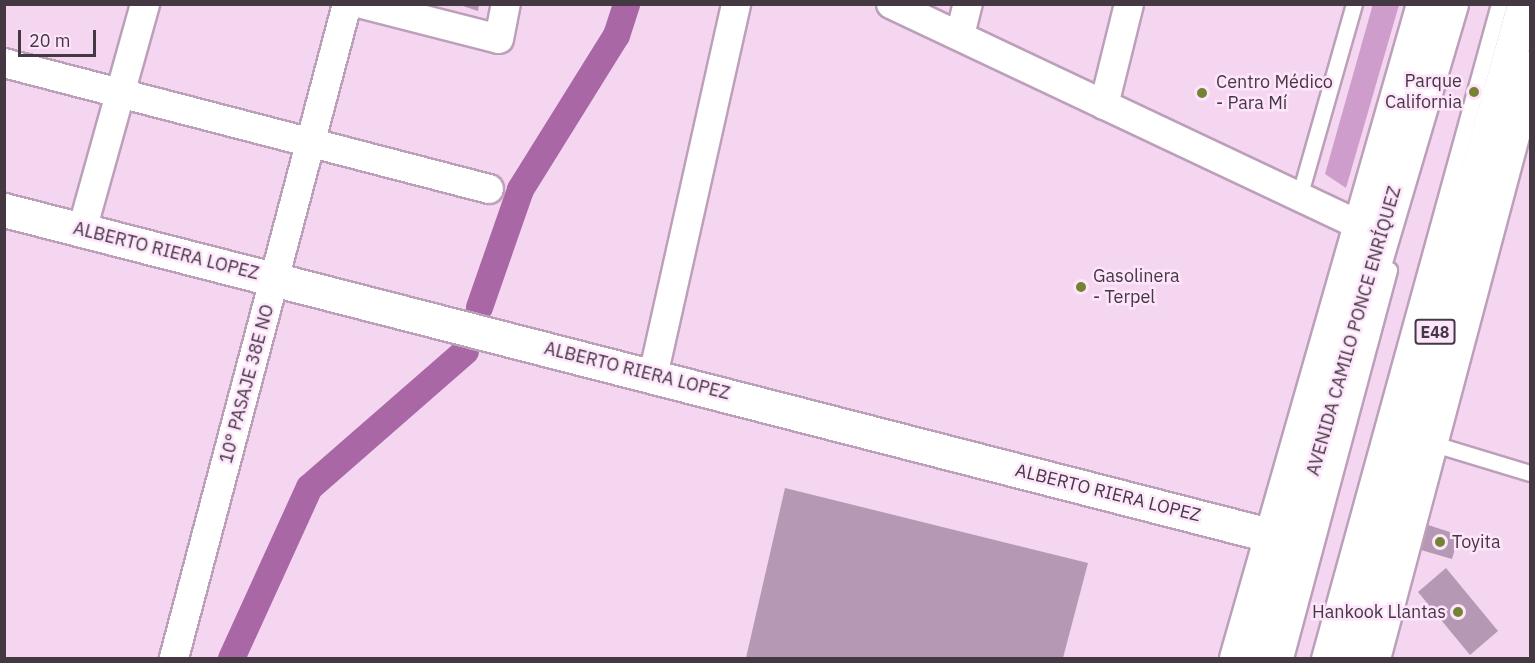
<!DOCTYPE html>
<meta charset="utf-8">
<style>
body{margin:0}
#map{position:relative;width:1535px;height:663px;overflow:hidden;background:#f4d6f1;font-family:"IBM Plex Sans",sans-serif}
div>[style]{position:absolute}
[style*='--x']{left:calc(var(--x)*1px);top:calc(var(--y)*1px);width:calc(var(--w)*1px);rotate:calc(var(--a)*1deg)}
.green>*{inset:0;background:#ce9dcb}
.canal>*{height:27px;margin:-13.5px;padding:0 13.5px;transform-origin:13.5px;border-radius:13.5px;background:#aa67a6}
.building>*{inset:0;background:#b598b3}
.roads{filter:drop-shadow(2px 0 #bc9fb9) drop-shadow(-2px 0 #bc9fb9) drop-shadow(0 2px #bc9fb9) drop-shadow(0 -2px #bc9fb9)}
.service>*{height:15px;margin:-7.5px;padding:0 7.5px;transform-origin:7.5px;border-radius:7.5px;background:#fff}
.minor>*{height:28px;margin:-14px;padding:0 14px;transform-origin:14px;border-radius:14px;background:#fff}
.secondary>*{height:33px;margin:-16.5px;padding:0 16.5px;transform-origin:16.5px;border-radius:16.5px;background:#fff}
.primary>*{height:33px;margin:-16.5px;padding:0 16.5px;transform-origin:16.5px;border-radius:16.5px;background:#fff}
.dots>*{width:16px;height:16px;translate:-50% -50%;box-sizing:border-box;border:3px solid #fee5fb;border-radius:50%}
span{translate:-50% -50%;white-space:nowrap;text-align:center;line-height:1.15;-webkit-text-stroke:5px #fee5fb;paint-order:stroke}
.shield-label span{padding:2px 4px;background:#fee5fb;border:2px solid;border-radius:4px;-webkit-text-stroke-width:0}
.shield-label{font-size:16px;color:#443843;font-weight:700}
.poi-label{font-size:18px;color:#443843}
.right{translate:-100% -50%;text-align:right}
.left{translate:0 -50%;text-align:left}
.street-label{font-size:18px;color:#443843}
.frame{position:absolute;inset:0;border:6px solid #443843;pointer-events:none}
.scale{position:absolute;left:18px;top:30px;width:78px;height:27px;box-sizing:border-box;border:3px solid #443843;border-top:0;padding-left:8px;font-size:18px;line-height:21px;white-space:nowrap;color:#443843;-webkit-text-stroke:4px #fee5fb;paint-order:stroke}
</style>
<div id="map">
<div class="green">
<i style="clip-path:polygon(1373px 4px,1399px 5px,1346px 188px,1325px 174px)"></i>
</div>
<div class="canal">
<i style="--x:479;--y:307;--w:125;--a:-70.8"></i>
<i style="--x:520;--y:189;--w:181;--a:-58.1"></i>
<i style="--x:616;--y:35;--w:33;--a:-72"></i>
<i style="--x:231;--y:658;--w:188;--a:-65.5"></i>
<i style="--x:309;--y:487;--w:207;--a:-41.1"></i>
</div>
<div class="building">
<i style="clip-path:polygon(457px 4px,479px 4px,478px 11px)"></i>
<i style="clip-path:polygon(785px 488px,1088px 563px,1063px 658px,746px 658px)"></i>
<i style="clip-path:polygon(1428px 525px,1459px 535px,1452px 559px,1421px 550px)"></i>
<i style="clip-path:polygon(1446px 568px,1498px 631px,1470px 655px,1418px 592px)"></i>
</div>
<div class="roads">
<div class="service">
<i style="--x:1299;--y:197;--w:201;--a:-74.1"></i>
<i style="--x:1431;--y:443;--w:103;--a:16.9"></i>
<i style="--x:1285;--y:658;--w:402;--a:-75"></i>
<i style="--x:1319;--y:658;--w:678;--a:-74.61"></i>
</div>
<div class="minor">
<i style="--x:362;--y:4;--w:141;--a:14.3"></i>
<i style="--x:499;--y:39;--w:36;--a:-79"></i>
<i style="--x:891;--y:4;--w:518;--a:25.28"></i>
<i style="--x:960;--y:35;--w:32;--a:-76"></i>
<i style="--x:4;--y:63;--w:501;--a:14.56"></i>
<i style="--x:1104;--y:105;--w:104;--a:-76.1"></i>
<i style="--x:82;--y:230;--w:235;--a:-74.4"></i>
<i style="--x:653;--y:376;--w:381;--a:-77.4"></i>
<i style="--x:174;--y:658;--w:676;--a:-75.18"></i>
</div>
<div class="secondary">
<i style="--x:4;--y:210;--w:1306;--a:14.41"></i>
<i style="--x:1236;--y:658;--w:680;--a:-74.04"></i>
<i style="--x:1373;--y:658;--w:611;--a:-75.1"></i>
</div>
<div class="primary">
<i style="--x:1371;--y:272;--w:49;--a:-104.3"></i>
<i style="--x:1359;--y:225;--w:51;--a:-48.2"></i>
<i style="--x:1264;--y:658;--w:119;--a:-76.4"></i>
<i style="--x:1292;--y:542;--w:561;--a:-73.54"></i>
<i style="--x:1342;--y:658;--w:679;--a:-74.45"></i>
</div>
</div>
<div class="dots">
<i style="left:1474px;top:92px;background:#748332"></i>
<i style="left:1202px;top:93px;background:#748332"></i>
<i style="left:1081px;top:287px;background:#748332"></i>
<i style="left:1440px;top:542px;background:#748332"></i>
<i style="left:1458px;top:612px;background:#748332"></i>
</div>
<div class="shield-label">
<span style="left:1435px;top:332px">E48</span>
</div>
<div class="poi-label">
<span class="right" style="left:1462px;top:92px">Parque<br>California</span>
<span class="left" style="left:1216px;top:93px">Centro Médico<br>- Para Mí</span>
<span class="left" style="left:1093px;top:287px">Gasolinera<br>- Terpel</span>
<span class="left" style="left:1452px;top:542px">Toyita</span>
<span class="right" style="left:1446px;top:612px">Hankook Llantas</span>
</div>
<div class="street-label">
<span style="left:166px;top:251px;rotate:14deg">ALBERTO RIERA LOPEZ</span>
<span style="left:1354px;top:331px;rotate:-74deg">AVENIDA CAMILO PONCE ENRÍQUEZ</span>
<span style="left:637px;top:371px;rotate:14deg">ALBERTO RIERA LOPEZ</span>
<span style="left:247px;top:384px;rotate:-75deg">10° PASAJE 38E NO</span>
<span style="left:1108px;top:493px;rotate:14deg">ALBERTO RIERA LOPEZ</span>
</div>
<div class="frame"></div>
<div class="scale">20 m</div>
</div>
